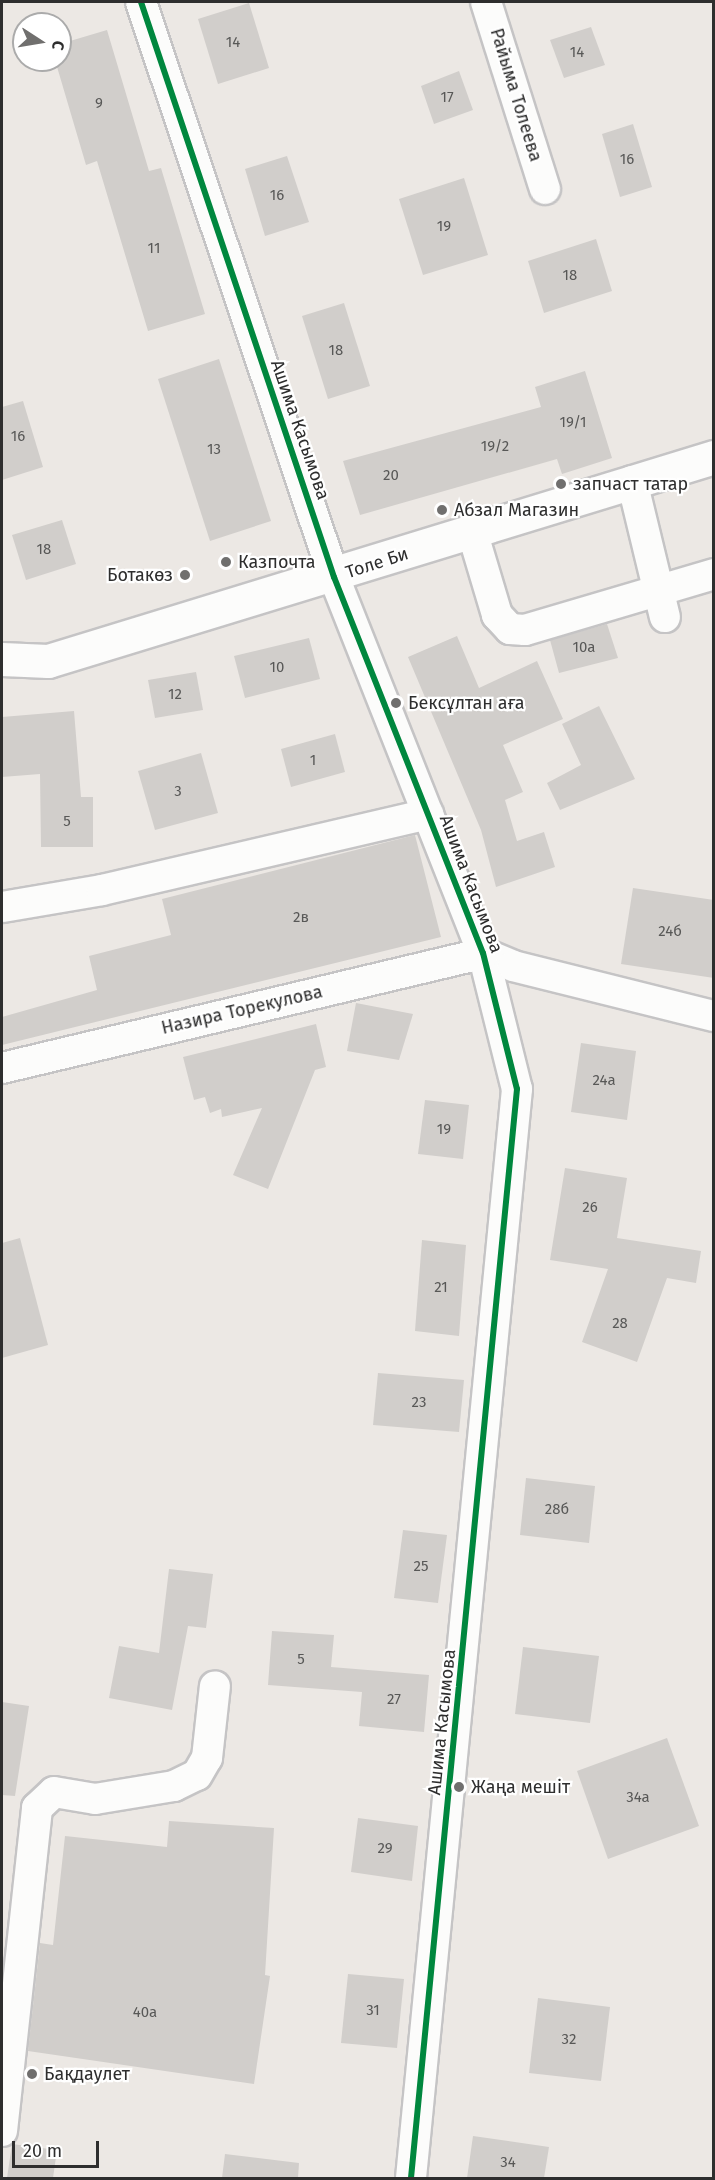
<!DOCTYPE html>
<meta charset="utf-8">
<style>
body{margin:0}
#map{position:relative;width:715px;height:2180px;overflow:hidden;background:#ece8e4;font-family:"Fira Sans",sans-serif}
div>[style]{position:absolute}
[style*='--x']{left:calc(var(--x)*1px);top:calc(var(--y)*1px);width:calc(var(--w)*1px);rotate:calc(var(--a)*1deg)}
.building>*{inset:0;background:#d1cecb}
.roads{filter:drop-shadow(2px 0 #c5c4c5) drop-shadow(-2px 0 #c5c4c5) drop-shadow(0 2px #c5c4c5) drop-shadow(0 -2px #c5c4c5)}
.street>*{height:30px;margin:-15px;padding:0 15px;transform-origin:15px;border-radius:15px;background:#fcfcfb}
.secondary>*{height:33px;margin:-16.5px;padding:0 16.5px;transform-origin:16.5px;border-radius:16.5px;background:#fcfcfb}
.cycleway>*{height:6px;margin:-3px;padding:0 3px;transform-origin:3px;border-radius:3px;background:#00873e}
.dots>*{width:16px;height:16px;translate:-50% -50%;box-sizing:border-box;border:3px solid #fff;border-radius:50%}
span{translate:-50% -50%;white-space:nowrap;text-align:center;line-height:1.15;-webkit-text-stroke:4.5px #fff;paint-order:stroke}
.number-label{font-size:15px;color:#585857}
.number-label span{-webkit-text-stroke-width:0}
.street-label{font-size:18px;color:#2e2e2e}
.poi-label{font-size:18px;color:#2e2e2e}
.left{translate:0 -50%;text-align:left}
.right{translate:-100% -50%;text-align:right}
.frame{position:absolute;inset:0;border:3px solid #2e2e2e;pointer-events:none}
.north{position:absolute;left:12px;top:12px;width:60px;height:60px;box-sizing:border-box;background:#fff;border:2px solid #ababab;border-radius:50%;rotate:102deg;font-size:16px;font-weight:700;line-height:24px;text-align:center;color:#2e2e2e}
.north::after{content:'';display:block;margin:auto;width:21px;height:27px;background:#706f6e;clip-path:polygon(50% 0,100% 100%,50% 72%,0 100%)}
.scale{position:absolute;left:12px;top:2141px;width:87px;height:27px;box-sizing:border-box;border:3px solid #2e2e2e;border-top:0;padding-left:8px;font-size:18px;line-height:21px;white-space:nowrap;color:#2e2e2e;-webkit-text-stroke:4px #fff;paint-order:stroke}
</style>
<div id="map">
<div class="building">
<i style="clip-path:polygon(249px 3px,269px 68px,218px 84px,198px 19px)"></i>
<i style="clip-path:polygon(591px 27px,605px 65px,564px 78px,550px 40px)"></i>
<i style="clip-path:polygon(107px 30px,149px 171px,161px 168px,205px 314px,148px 331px,97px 161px,86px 165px,55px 60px,60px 60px,60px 44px)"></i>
<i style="clip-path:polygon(459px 71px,473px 110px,434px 124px,421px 86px)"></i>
<i style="clip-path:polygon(633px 124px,652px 187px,620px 197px,602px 134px)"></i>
<i style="clip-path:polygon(287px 156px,309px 222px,265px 236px,245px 169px)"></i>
<i style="clip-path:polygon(464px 178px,488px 255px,423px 275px,399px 199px)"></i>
<i style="clip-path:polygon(596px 239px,612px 291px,544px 313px,528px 261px)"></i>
<i style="clip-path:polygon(344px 303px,370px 386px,328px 399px,302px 316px)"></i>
<i style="clip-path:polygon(219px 359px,271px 521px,210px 541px,158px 379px)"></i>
<i style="clip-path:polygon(585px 371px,612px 458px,562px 474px,557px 459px,360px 515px,343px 461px,541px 407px,535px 387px)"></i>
<i style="clip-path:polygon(23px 401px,43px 467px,2px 480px,2px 407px)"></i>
<i style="clip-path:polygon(62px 520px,76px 564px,26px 580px,12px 535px)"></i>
<i style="clip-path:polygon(607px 624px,618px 658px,559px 673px,550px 640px)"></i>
<i style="clip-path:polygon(457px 636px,479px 688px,537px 661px,563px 719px,503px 745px,523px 792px,505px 800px,517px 841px,544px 832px,555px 867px,496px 887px,481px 830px,408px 657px)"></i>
<i style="clip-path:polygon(309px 638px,320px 679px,245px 698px,234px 656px)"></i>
<i style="clip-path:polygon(196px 672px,203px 710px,155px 718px,148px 680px)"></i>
<i style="clip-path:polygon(599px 706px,635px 779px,560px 810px,547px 783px,581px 765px,562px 724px)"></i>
<i style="clip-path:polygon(74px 711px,81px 797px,93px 797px,93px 847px,41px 847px,40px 774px,2px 777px,2px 717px)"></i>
<i style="clip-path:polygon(335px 734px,345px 772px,291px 787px,281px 749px)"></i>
<i style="clip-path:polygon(201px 753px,218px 813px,155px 830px,138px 771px)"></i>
<i style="clip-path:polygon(415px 835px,441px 937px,2px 1045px,2px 1017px,97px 990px,89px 956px,171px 935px,162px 899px)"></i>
<i style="clip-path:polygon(633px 888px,714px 900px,714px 978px,621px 964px)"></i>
<i style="clip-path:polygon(356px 1003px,413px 1014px,399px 1060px,347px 1051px)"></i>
<i style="clip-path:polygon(316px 1024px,326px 1067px,315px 1070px,268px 1189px,233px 1175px,262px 1108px,222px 1117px,221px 1109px,210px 1113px,205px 1097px,194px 1100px,183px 1057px)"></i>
<i style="clip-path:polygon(581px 1043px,636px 1051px,627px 1120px,571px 1112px)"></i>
<i style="clip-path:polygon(425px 1100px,469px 1105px,463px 1159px,418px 1154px)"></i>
<i style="clip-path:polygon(565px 1168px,627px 1178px,617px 1238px,701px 1251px,696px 1283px,667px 1278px,637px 1362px,582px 1342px,608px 1269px,550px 1260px)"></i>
<i style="clip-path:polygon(20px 1238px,48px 1345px,2px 1358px,2px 1243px)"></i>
<i style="clip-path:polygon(422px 1240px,466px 1245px,459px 1336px,415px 1331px)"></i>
<i style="clip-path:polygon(378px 1373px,464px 1380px,459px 1432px,373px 1425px)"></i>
<i style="clip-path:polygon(526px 1478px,595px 1486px,589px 1543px,520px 1535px)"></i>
<i style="clip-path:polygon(403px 1530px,447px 1535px,438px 1603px,394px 1598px)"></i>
<i style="clip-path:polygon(169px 1569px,213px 1574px,206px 1628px,188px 1626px,172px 1710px,109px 1698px,119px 1646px,159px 1653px)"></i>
<i style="clip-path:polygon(272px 1631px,334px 1635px,331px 1667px,429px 1675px,424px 1732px,359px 1726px,362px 1692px,268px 1685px)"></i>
<i style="clip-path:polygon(523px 1647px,599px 1656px,590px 1723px,515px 1714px)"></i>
<i style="clip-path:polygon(2px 1702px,29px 1706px,15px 1796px,2px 1795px)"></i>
<i style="clip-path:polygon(667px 1738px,699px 1826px,608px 1859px,577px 1771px)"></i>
<i style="clip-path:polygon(358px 1818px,418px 1826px,412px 1881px,351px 1872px)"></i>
<i style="clip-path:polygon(169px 1821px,274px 1828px,265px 1975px,270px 1976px,254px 2084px,28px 2051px,40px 1943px,53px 1945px,65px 1836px,167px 1847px)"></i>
<i style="clip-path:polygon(348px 1974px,404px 1979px,397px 2048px,341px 2043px)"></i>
<i style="clip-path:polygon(538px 1998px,610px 2007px,601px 2081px,529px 2073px)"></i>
<i style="clip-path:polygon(473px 2136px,549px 2147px,544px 2178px,467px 2178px)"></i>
<i style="clip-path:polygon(12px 2144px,57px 2150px,53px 2178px,7px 2178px)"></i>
<i style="clip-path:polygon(225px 2154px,299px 2163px,298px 2178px,222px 2178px)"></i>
</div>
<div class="roads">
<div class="street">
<i style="--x:141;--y:2;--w:607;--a:71.45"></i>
<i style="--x:334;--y:577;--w:404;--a:68.4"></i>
<i style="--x:483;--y:953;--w:140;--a:76"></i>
<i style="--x:517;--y:1089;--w:1094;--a:95.56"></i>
<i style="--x:486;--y:2;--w:196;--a:72.5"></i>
<i style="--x:632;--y:481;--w:140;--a:76.4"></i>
<i style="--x:472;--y:531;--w:88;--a:73.4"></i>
<i style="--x:497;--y:615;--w:19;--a:47"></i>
<i style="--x:510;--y:629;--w:15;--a:4"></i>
<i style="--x:525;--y:630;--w:197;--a:-16.5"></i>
<i style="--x:2;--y:907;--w:101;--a:-9.6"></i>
<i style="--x:102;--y:890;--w:335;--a:-13.1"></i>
<i style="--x:483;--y:953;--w:33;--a:23"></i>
<i style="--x:513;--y:966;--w:207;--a:14"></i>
<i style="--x:2;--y:1068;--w:495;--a:-13.4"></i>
<i style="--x:2;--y:2131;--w:325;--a:-83.8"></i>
<i style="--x:37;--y:1808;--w:23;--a:-43"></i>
<i style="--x:54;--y:1792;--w:42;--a:9.7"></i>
<i style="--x:95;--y:1799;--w:80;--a:-9.3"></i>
<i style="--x:174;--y:1786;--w:25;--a:-26"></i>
<i style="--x:197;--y:1775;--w:20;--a:-60"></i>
<i style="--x:207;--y:1758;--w:72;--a:-83.7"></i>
</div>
<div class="secondary">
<i style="--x:2;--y:659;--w:46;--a:2.5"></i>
<i style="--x:48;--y:661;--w:697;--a:-17.03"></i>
</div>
</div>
<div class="cycleway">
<i style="--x:141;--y:2;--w:607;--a:71.45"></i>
<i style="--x:334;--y:577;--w:404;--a:68.4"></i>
<i style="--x:483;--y:953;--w:140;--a:76"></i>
<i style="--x:517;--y:1089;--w:1094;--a:95.56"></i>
</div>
<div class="dots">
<i style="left:561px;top:484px;background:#706f6e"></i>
<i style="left:442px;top:510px;background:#706f6e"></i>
<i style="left:226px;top:562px;background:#706f6e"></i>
<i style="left:185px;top:575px;background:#706f6e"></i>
<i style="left:396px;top:703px;background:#706f6e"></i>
<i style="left:459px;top:1787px;background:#706f6e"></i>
<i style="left:32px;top:2074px;background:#706f6e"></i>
</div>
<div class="number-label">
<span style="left:233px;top:43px">14</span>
<span style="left:577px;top:53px">14</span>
<span style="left:447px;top:98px">17</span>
<span style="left:99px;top:104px">9</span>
<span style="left:627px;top:160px">16</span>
<span style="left:277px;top:196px">16</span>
<span style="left:444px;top:227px">19</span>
<span style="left:154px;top:249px">11</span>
<span style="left:570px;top:276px">18</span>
<span style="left:336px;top:351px">18</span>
<span style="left:573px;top:423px">19/1</span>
<span style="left:18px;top:437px">16</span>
<span style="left:495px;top:447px">19/2</span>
<span style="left:214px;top:450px">13</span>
<span style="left:391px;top:476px">20</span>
<span style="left:44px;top:550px">18</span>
<span style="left:584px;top:648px">10а</span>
<span style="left:277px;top:668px">10</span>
<span style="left:175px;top:695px">12</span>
<span style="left:313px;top:761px">1</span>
<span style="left:178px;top:792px">3</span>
<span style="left:67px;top:822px">5</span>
<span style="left:301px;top:918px">2в</span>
<span style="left:670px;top:932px">24б</span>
<span style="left:604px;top:1081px">24а</span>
<span style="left:444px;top:1130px">19</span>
<span style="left:590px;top:1208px">26</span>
<span style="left:441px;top:1288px">21</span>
<span style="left:620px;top:1324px">28</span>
<span style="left:419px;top:1403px">23</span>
<span style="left:557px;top:1510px">28б</span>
<span style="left:421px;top:1567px">25</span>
<span style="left:301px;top:1660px">5</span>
<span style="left:394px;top:1700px">27</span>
<span style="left:638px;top:1798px">34а</span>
<span style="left:385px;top:1849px">29</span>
<span style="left:373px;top:2011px">31</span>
<span style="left:145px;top:2013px">40а</span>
<span style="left:569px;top:2040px">32</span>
<span style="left:508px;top:2163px">34</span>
</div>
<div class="street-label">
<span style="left:516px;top:95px;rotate:73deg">Райыма Толеева</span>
<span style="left:300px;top:430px;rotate:71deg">Ашима Касымова</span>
<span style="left:377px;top:563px;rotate:-18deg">Толе Би</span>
<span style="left:471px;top:884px;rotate:69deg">Ашима Касымова</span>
<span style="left:242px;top:1010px;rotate:-13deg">Назира Торекулова</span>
<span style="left:442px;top:1722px;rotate:-84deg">Ашима Касымова</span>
</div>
<div class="poi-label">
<span class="left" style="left:573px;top:484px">запчаст татар</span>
<span class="left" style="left:454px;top:510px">Абзал Магазин</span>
<span class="left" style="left:238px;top:562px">Казпочта</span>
<span class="right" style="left:173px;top:575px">Ботакөз</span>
<span class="left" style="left:408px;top:703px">Бексұлтан аға</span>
<span class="left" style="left:471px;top:1787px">Жаңа мешіт</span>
<span class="left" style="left:44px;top:2074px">Бақдаулет</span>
</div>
<div class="frame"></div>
<div class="north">С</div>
<div class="scale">20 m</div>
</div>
